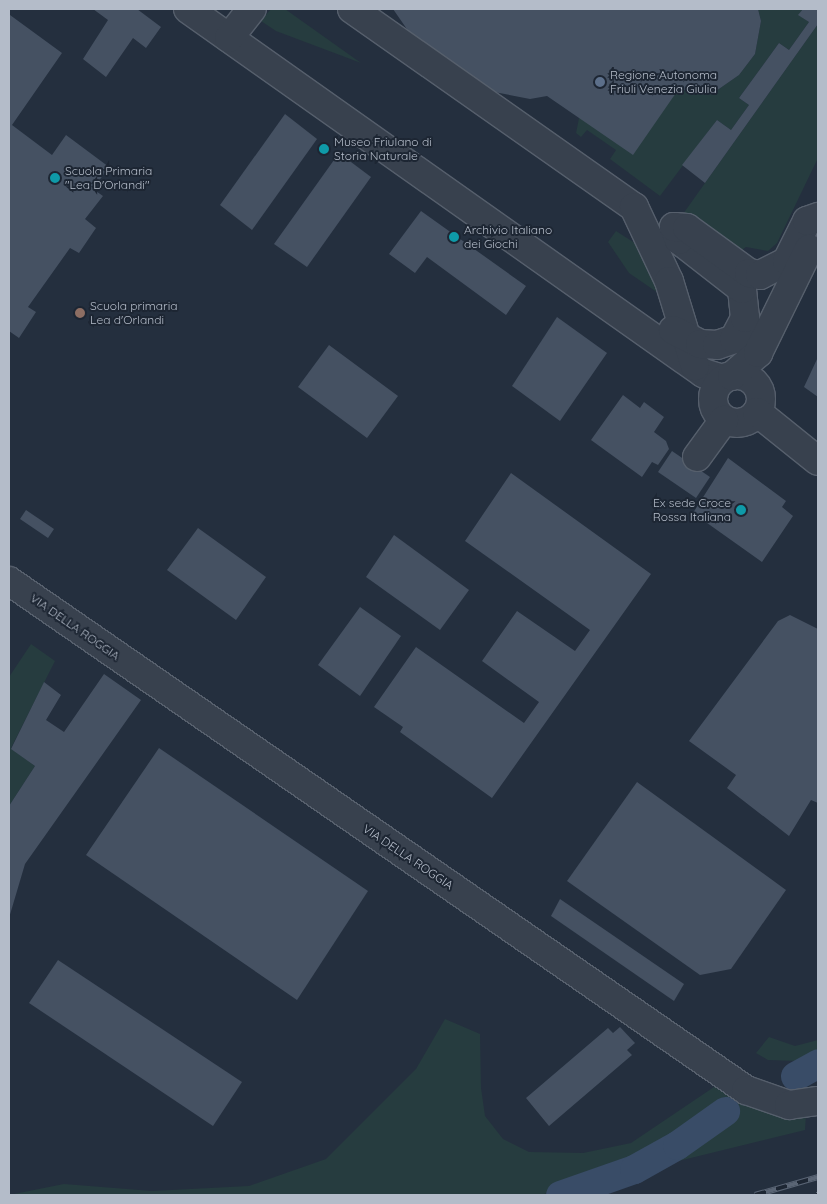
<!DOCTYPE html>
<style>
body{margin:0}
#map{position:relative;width:827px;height:1204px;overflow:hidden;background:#242f3e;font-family:Quicksand,sans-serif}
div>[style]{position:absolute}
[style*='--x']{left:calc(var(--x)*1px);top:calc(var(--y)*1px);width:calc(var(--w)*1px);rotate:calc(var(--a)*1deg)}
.green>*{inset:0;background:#263c3f}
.canal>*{height:29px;margin:-14.5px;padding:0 14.5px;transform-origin:14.5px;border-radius:14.5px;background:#394c67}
.building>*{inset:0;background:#455162}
.roads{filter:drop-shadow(1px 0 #565f6c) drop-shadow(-1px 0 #565f6c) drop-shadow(0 1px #565f6c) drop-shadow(0 -1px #565f6c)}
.minor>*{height:28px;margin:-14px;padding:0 14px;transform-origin:14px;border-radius:14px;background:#38414e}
.minor>.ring{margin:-14px;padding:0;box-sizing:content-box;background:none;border:28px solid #38414e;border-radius:50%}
.rail>*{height:5.5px;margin-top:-2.75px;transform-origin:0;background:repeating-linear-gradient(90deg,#1d2633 0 11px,#5a6575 0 22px);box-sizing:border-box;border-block:1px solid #5a6575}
.dots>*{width:14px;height:14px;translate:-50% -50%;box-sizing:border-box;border:2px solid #1d2633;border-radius:50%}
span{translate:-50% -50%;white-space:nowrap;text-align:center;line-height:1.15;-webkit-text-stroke:4px #1d2633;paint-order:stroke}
.poi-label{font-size:12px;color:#b4bcc9}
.left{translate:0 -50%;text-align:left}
.right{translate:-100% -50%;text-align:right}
.street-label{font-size:12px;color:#b4bcc9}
.frame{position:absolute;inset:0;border:10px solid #b4bcc9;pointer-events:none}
</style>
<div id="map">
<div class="green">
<i style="clip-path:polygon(271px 9px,285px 9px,361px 63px,276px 31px,261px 21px)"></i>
<i style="clip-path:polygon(758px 9px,803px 9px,799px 15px,809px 22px,789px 50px,779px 43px,739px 98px,749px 105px,731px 130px,717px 120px,660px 196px,610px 159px,616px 150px,587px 130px,581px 137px,576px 133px,579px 118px,678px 90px,716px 91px,739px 75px,755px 54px,761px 21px)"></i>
<i style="clip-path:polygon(818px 24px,818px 158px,777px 243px,768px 251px,746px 247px,739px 252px,683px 214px)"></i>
<i style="clip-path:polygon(616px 231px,641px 247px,664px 297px,629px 273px,608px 242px)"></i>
<i style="clip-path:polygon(31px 644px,55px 661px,11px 748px,35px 766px,9px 806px,9px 677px)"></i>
<i style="clip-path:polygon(445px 1019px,480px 1034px,481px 1088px,485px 1116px,503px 1139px,529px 1152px,583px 1153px,631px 1143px,717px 1085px,806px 1115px,805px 1130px,540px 1195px,9px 1195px,64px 1184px,152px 1191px,249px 1186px,326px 1159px,416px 1069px)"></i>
<i style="clip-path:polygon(769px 1037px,795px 1046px,818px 1040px,818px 1049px,797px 1061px,768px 1060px,756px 1053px)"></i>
</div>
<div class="canal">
<i style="--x:795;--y:1076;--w:26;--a:-29"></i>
<i style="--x:560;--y:1195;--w:78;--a:-19.4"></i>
<i style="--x:634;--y:1169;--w:49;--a:-29.2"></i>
<i style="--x:677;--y:1145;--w:59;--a:-35.3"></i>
</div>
<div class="building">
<i style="clip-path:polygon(93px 9px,137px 9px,161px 27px,146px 48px,133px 38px,106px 77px,83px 59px,108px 20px)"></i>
<i style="clip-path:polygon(393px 9px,758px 9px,761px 21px,755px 54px,739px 75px,716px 91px,678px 90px,633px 155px,547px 96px,530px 99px,489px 91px,420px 48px)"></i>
<i style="clip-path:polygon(803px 9px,818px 9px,818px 24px,705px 183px,682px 165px,717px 120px,731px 130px,749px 105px,739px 98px,779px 43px,789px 50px,809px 22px,798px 15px)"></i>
<i style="clip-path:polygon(10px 15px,62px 53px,12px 125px,52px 155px,66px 135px,109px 167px,93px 189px,103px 196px,85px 219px,96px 228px,79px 253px,70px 248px,28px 307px,36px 312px,19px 338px,9px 331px)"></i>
<i style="clip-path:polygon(285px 114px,317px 139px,252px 230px,220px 205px)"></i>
<i style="clip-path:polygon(339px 153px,371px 177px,307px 267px,274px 244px)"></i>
<i style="clip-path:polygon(421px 211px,526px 286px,506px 315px,427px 257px,415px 273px,389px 254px)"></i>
<i style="clip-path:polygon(557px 317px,607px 353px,560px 421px,512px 386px)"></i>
<i style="clip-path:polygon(329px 345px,398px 396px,367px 438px,298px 387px)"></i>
<i style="clip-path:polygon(818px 357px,818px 397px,804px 387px)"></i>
<i style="clip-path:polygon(623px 395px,640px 408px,644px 402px,664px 417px,654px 432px,666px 441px,669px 449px,658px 465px,652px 462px,642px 477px,591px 440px)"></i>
<i style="clip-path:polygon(672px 451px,710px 477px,696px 498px,658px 472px)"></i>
<i style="clip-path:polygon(728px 458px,786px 501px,782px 507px,793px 516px,762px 562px,693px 513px)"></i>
<i style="clip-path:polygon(511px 473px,651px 574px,492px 798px,400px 732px,403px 727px,374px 707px,416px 647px,524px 723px,539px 702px,482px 661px,517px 611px,575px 651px,590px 630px,465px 541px)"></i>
<i style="clip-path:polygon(26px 510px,54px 529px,48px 538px,20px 519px)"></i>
<i style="clip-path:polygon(198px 528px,266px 577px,236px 620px,167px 570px)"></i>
<i style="clip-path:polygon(394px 535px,469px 590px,440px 630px,366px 577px)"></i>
<i style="clip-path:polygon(360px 607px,401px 636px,360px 696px,318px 665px)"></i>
<i style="clip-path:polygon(790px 615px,818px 629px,818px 803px,811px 800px,789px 836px,727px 788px,736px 775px,689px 741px,778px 621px)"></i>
<i style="clip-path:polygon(104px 674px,141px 700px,25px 864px,9px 918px,9px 806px,35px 766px,11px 749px,44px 682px,61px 695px,46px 720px,64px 732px)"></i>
<i style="clip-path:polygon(159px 748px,368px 891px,297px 1000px,86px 855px)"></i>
<i style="clip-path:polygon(637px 782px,786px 890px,731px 969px,700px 975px,567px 881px)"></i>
<i style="clip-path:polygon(560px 899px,684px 984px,674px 1001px,551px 916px)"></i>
<i style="clip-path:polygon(58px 960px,242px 1082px,213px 1126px,29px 1003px)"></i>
<i style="clip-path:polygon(620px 1027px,635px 1043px,627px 1050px,632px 1055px,549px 1126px,526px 1098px,608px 1028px,613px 1033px)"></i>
</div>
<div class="roads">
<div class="minor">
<i style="--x:188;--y:9;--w:631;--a:35.25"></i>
<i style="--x:703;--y:373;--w:21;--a:17"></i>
<i style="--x:352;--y:9;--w:345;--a:35.1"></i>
<i style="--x:634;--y:207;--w:82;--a:64.7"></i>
<i style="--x:669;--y:281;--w:89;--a:73"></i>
<i style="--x:229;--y:38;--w:37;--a:-52"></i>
<i style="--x:673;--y:330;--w:30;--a:27"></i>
<i style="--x:700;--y:344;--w:17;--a:3"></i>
<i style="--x:717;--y:345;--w:18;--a:-19"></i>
<i style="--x:734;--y:339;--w:24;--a:-62"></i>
<i style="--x:745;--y:318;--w:29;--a:-96"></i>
<i style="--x:742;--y:289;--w:80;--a:-142.1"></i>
<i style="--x:679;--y:240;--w:14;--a:-111"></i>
<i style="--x:674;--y:227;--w:13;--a:4"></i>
<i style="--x:687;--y:228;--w:77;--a:36"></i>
<i style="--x:749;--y:273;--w:11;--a:10"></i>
<i style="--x:760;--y:275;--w:30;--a:-27"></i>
<i style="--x:787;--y:261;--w:45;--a:-63.4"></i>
<i style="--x:807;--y:221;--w:12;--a:-20"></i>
<i class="ring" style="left:713px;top:375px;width:20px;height:20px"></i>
<i style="--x:732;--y:376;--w:35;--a:-41"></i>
<i style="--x:758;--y:353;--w:116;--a:-63.9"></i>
<i style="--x:757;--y:412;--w:78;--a:38.8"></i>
<i style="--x:697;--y:457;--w:46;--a:-53.9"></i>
<i style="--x:9;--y:581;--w:896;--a:34.63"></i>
<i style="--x:746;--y:1090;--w:46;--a:19.2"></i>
<i style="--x:789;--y:1105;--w:29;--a:-8"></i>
</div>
</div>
<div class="rail">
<i style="--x:755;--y:1195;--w:66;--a:-15.9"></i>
<i style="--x:816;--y:1195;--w:2;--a:0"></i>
</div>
<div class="dots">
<i style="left:600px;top:82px;background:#5c6f8a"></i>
<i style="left:324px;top:149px;background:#0f9aa8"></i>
<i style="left:55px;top:178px;background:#0f9aa8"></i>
<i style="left:454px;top:237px;background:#0f9aa8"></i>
<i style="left:80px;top:313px;background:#8d6e63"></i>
<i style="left:741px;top:510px;background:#0f9aa8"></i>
</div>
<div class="poi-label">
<span class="left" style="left:610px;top:82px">Regione Autonoma<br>Friuli Venezia Giulia</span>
<span class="left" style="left:334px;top:149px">Museo Friulano di<br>Storia Naturale</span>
<span class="left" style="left:65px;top:178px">Scuola Primaria<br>"Lea D'Orlandi"</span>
<span class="left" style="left:464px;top:237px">Archivio Italiano<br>dei Giochi</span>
<span class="left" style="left:90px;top:313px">Scuola primaria<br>Lea d'Orlandi</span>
<span class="right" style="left:731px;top:510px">Ex sede Croce<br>Rossa Italiana</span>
</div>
<div class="street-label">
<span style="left:75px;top:627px;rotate:35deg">VIA DELLA ROGGIA</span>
<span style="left:408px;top:857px;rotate:34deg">VIA DELLA ROGGIA</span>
</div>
<div class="frame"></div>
</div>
